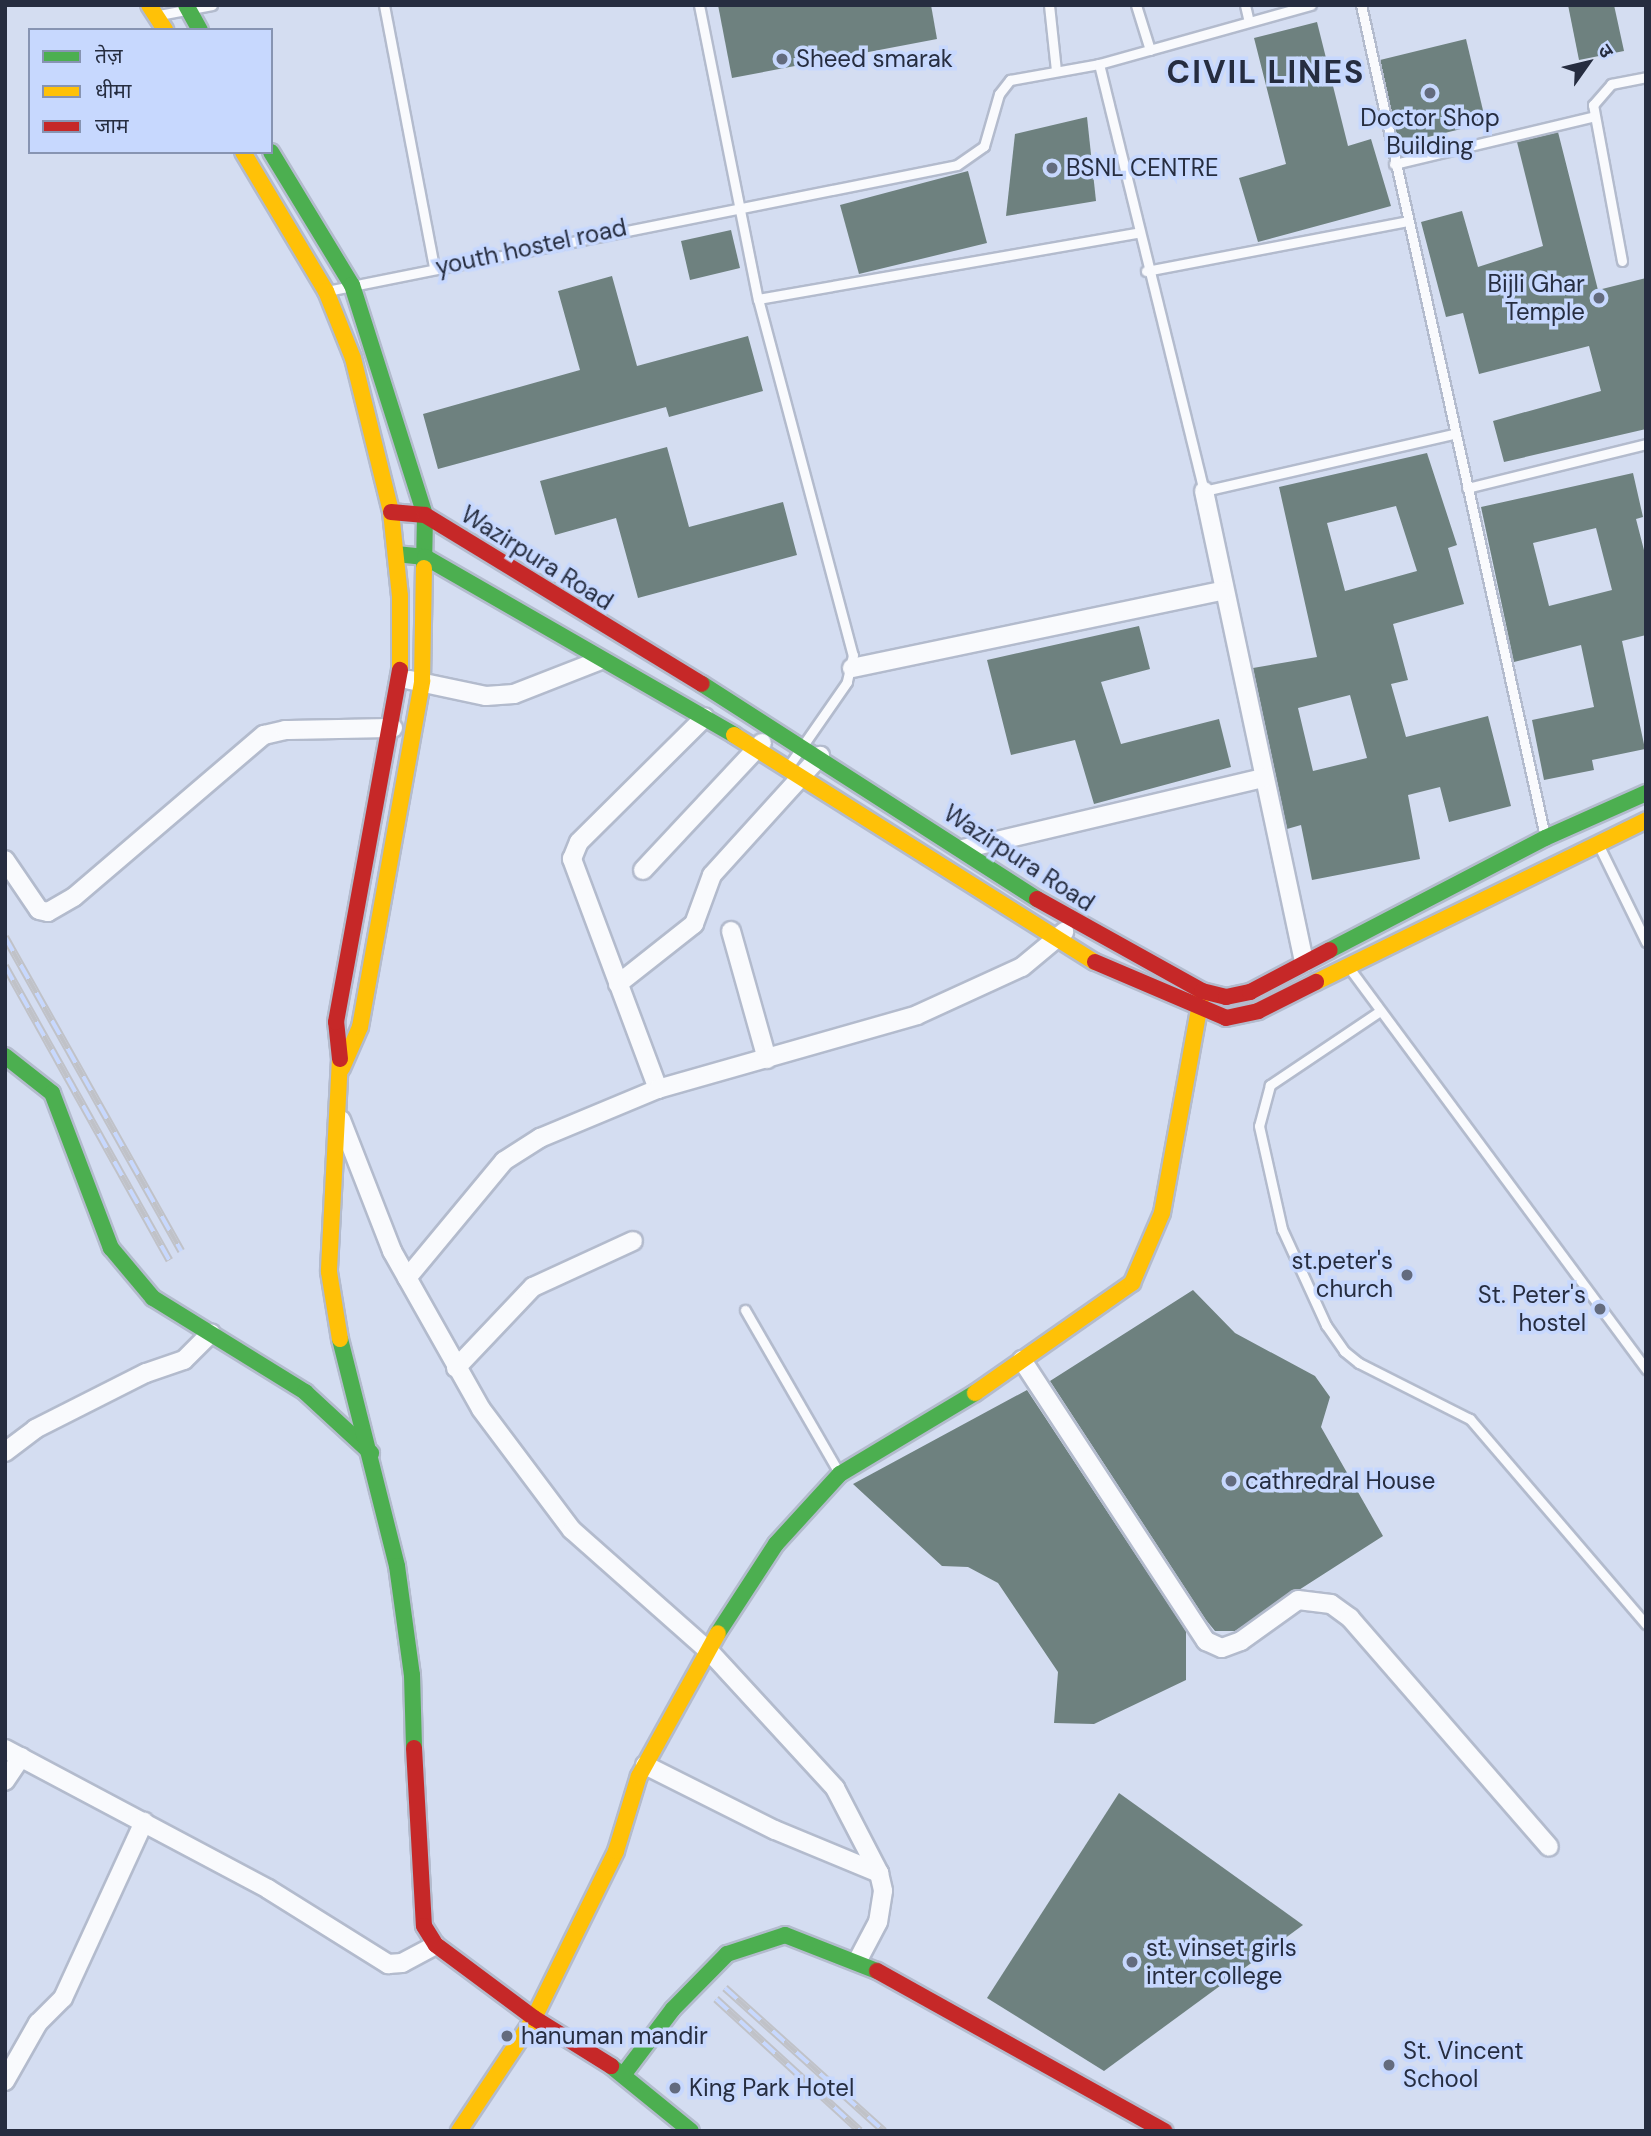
<!DOCTYPE html>
<meta charset="utf-8">
<style>
body{margin:0}
#map{position:relative;width:1651px;height:2136px;overflow:hidden;background:#d4ddf1;font-family:"DM Sans","Noto Sans Devanagari",sans-serif}
div>[style]{position:absolute}
[style*='--x']{left:calc(var(--x)*1px);top:calc(var(--y)*1px);width:calc(var(--w)*1px);rotate:calc(var(--a)*1deg)}
.building>*{inset:0;background:#6e817f}
.roads{filter:drop-shadow(2px 0 #b3bbcd) drop-shadow(-2px 0 #b3bbcd) drop-shadow(0 2px #b3bbcd) drop-shadow(0 -2px #b3bbcd)}
.lane>*{height:9px;margin:-4.5px;padding:0 4.5px;transform-origin:4.5px;border-radius:4.5px;background:#f9fafd}
.street>*{height:18px;margin:-9px;padding:0 9px;transform-origin:9px;border-radius:9px;background:#f9fafd}
.fast>*{height:16px;margin:-8px;padding:0 8px;transform-origin:8px;border-radius:8px;background:#4caf50}
.slow>*{height:16px;margin:-8px;padding:0 8px;transform-origin:8px;border-radius:8px;background:#ffc107}
.jam>*{height:16px;margin:-8px;padding:0 8px;transform-origin:8px;border-radius:8px;background:#c62828}
.rail>*{height:8px;margin-top:-4px;transform-origin:0;background:repeating-linear-gradient(90deg,#c7d8fe 0 16px,#c0c2c8 0 32px);box-sizing:border-box;border-block:2px solid #c0c2c8}
.dots>*{width:19px;height:19px;translate:-50% -50%;box-sizing:border-box;border:4px solid #c7d8fe;border-radius:50%}
span{translate:-50% -50%;white-space:nowrap;text-align:center;line-height:1.15;-webkit-text-stroke:7px #c7d8fe;paint-order:stroke}
.poi-label{font-size:24px;color:#262d40}
.left{translate:0 -50%;text-align:left}
.right{translate:-100% -50%;text-align:right}
.street-label{font-size:24px;color:#262d40}
.district-label{font-size:32px;color:#262d40;font-weight:700;letter-spacing:2px}
.frame{position:absolute;inset:0;border:7px solid #262d40;pointer-events:none}
.legend{position:absolute;left:28px;top:28px;width:245px;height:126px;box-sizing:border-box;background:#c7d8fe;border:2px solid #8794b2;margin:0;padding:9px 12px;list-style:none;font-size:21px;color:#262d40}
.legend li{display:flex;align-items:center;gap:14px;height:35px}
.legend b{width:35px;border:2px solid #8794b2}
.north{position:absolute;left:1553px;top:28px;width:70px;height:70px;-webkit-text-stroke:5px #c7d8fe;paint-order:stroke;rotate:56deg;font-size:19px;font-weight:700;line-height:28px;text-align:center;color:#262d40}
.north::after{content:'';display:block;margin:auto;width:24px;height:32px;background:#262d40;clip-path:polygon(50% 0,100% 100%,50% 72%,0 100%)}
</style>
<div id="map">
<div class="building">
<i style="clip-path:polygon(718px 5px,931px 5px,937px 39px,732px 78px)"></i>
<i style="clip-path:polygon(1568px 5px,1614px 5px,1624px 51px,1579px 60px)"></i>
<i style="clip-path:polygon(1317px 22px,1348px 146px,1371px 139px,1391px 206px,1258px 242px,1239px 178px,1286px 164px,1254px 38px)"></i>
<i style="clip-path:polygon(1466px 39px,1486px 123px,1399px 144px,1380px 60px)"></i>
<i style="clip-path:polygon(1087px 117px,1096px 201px,1006px 216px,1015px 134px)"></i>
<i style="clip-path:polygon(1558px 132px,1598px 290px,1646px 278px,1646px 429px,1504px 462px,1493px 421px,1601px 391px,1589px 346px,1479px 374px,1463px 313px,1446px 317px,1421px 222px,1462px 211px,1478px 267px,1543px 246px,1517px 142px)"></i>
<i style="clip-path:polygon(968px 171px,987px 243px,859px 274px,840px 205px)"></i>
<i style="clip-path:polygon(731px 230px,740px 268px,690px 280px,681px 241px)"></i>
<i style="clip-path:polygon(612px 276px,637px 366px,748px 336px,763px 391px,669px 417px,666px 407px,438px 469px,423px 414px,580px 370px,558px 291px)"></i>
<i style="clip-path:polygon(667px 447px,689px 527px,783px 502px,797px 555px,638px 598px,616px 518px,555px 535px,540px 481px)"></i>
<i style="clip-path:polygon(evenodd,1427px 453px,1457px 545px,1448px 548px,1464px 604px,1393px 624px,1408px 680px,1391px 684px,1406px 737px,1488px 716px,1511px 806px,1449px 822px,1440px 787px,1408px 795px,1420px 859px,1312px 880px,1301px 825px,1287px 829px,1253px 668px,1317px 657px,1279px 487px,1427px 453px,1396px 506px,1417px 571px,1345px 591px,1327px 523px,1396px 506px,1427px 453px,1350px 695px,1367px 758px,1313px 771px,1298px 708px,1350px 695px)"></i>
<i style="clip-path:polygon(evenodd,1633px 473px,1643px 517px,1636px 519px,1646px 558px,1646px 635px,1622px 641px,1645px 749px,1592px 760px,1594px 770px,1544px 780px,1532px 720px,1594px 707px,1581px 645px,1514px 662px,1481px 507px,1633px 473px,1596px 528px,1612px 590px,1549px 606px,1533px 543px,1596px 528px)"></i>
<i style="clip-path:polygon(1139px 626px,1150px 669px,1101px 682px,1121px 744px,1219px 719px,1231px 767px,1094px 804px,1075px 740px,1011px 755px,987px 660px)"></i>
<i style="clip-path:polygon(1193px 1290px,1235px 1333px,1315px 1376px,1330px 1397px,1321px 1427px,1383px 1536px,1235px 1631px,1215px 1631px,1206px 1620px,1050px 1381px)"></i>
<i style="clip-path:polygon(1027px 1390px,1186px 1631px,1186px 1680px,1094px 1724px,1054px 1723px,1058px 1672px,998px 1583px,968px 1567px,942px 1566px,853px 1484px)"></i>
<i style="clip-path:polygon(1119px 1793px,1303px 1925px,1104px 2071px,987px 1998px)"></i>
</div>
<div class="roads">
<div class="lane">
<i style="--x:384;--y:5;--w:267;--a:79.2"></i>
<i style="--x:699;--y:5;--w:300;--a:78.7"></i>
<i style="--x:758;--y:299;--w:368;--a:75.1"></i>
<i style="--x:853;--y:655;--w:28;--a:103"></i>
<i style="--x:847;--y:682;--w:103;--a:124.8"></i>
<i style="--x:1049;--y:5;--w:66;--a:83.9"></i>
<i style="--x:1136;--y:5;--w:47;--a:72.7"></i>
<i style="--x:1245;--y:5;--w:17;--a:77"></i>
<i style="--x:1361;--y:5;--w:851;--a:77.52"></i>
<i style="--x:159;--y:15;--w:54;--a:-10.7"></i>
<i style="--x:1099;--y:64;--w:440;--a:76.2"></i>
<i style="--x:1204;--y:491;--w:255;--a:-12.9"></i>
<i style="--x:1394;--y:164;--w:203;--a:-13.4"></i>
<i style="--x:1622;--y:261;--w:159;--a:-100.5"></i>
<i style="--x:1593;--y:105;--w:28;--a:-49"></i>
<i style="--x:1611;--y:84;--w:36;--a:-11"></i>
<i style="--x:1146;--y:271;--w:267;--a:-10.8"></i>
<i style="--x:327;--y:291;--w:642;--a:-11.31"></i>
<i style="--x:957;--y:165;--w:33;--a:-35"></i>
<i style="--x:984;--y:146;--w:54;--a:-73.9"></i>
<i style="--x:999;--y:94;--w:18;--a:-52"></i>
<i style="--x:1010;--y:80;--w:90;--a:-10.2"></i>
<i style="--x:1099;--y:64;--w:220;--a:-15.6"></i>
<i style="--x:758;--y:299;--w:385;--a:-9.9"></i>
<i style="--x:1467;--y:488;--w:184;--a:-13.8"></i>
<i style="--x:1599;--y:846;--w:107;--a:63.9"></i>
<i style="--x:1350;--y:969;--w:498;--a:53.5"></i>
<i style="--x:1380;--y:1011;--w:133;--a:146.1"></i>
<i style="--x:1270;--y:1085;--w:42;--a:105"></i>
<i style="--x:1259;--y:1126;--w:106;--a:77.4"></i>
<i style="--x:1282;--y:1229;--w:106;--a:65.4"></i>
<i style="--x:1326;--y:1325;--w:32;--a:55"></i>
<i style="--x:1344;--y:1351;--w:19;--a:39"></i>
<i style="--x:1359;--y:1363;--w:124;--a:26.8"></i>
<i style="--x:1470;--y:1419;--w:270;--a:49.4"></i>
<i style="--x:745;--y:1310;--w:188;--a:60"></i>
</div>
<div class="street">
<i style="--x:1204;--y:491;--w:482;--a:78"></i>
<i style="--x:852;--y:668;--w:380;--a:-11.8"></i>
<i style="--x:410;--y:680;--w:78;--a:11.9"></i>
<i style="--x:486;--y:696;--w:28;--a:-4"></i>
<i style="--x:514;--y:694;--w:93;--a:-21.3"></i>
<i style="--x:963;--y:849;--w:309;--a:-13.3"></i>
<i style="--x:5;--y:860;--w:60;--a:55.8"></i>
<i style="--x:39;--y:910;--w:9;--a:13"></i>
<i style="--x:48;--y:912;--w:30;--a:-30"></i>
<i style="--x:74;--y:897;--w:250;--a:-40.5"></i>
<i style="--x:264;--y:735;--w:22;--a:-13"></i>
<i style="--x:285;--y:730;--w:108;--a:-1.1"></i>
<i style="--x:643;--y:870;--w:174;--a:-46.9"></i>
<i style="--x:731;--y:931;--w:133;--a:74.3"></i>
<i style="--x:618;--y:984;--w:97;--a:-38.3"></i>
<i style="--x:694;--y:924;--w:52;--a:-69.8"></i>
<i style="--x:712;--y:875;--w:161;--a:-47.8"></i>
<i style="--x:658;--y:1089;--w:246;--a:-110.5"></i>
<i style="--x:572;--y:859;--w:18;--a:-68"></i>
<i style="--x:579;--y:842;--w:177;--a:-44.8"></i>
<i style="--x:341;--y:1120;--w:141;--a:68.7"></i>
<i style="--x:392;--y:1251;--w:181;--a:60.6"></i>
<i style="--x:481;--y:1409;--w:151;--a:53.1"></i>
<i style="--x:572;--y:1530;--w:184;--a:41.5"></i>
<i style="--x:710;--y:1652;--w:185;--a:47.4"></i>
<i style="--x:835;--y:1788;--w:96;--a:62.6"></i>
<i style="--x:879;--y:1873;--w:18;--a:77"></i>
<i style="--x:883;--y:1891;--w:31;--a:99"></i>
<i style="--x:878;--y:1922;--w:43;--a:117.8"></i>
<i style="--x:407;--y:1278;--w:152;--a:-50.3"></i>
<i style="--x:504;--y:1161;--w:43;--a:-32.6"></i>
<i style="--x:540;--y:1138;--w:128;--a:-22.6"></i>
<i style="--x:658;--y:1089;--w:269;--a:-15.9"></i>
<i style="--x:917;--y:1015;--w:115;--a:-24.6"></i>
<i style="--x:1022;--y:967;--w:55;--a:-39.8"></i>
<i style="--x:1022;--y:1360;--w:336;--a:56.8"></i>
<i style="--x:1206;--y:1641;--w:17;--a:24"></i>
<i style="--x:1222;--y:1648;--w:20;--a:-20"></i>
<i style="--x:1241;--y:1641;--w:70;--a:-35.7"></i>
<i style="--x:1298;--y:1600;--w:33;--a:7"></i>
<i style="--x:1331;--y:1604;--w:24;--a:36"></i>
<i style="--x:1350;--y:1618;--w:303;--a:49"></i>
<i style="--x:456;--y:1368;--w:112;--a:-46.5"></i>
<i style="--x:533;--y:1287;--w:110;--a:-24.7"></i>
<i style="--x:5;--y:1452;--w:38;--a:-37"></i>
<i style="--x:35;--y:1429;--w:124;--a:-26.8"></i>
<i style="--x:146;--y:1373;--w:40;--a:-18.9"></i>
<i style="--x:184;--y:1360;--w:38;--a:-45"></i>
<i style="--x:5;--y:1749;--w:298;--a:28"></i>
<i style="--x:268;--y:1889;--w:142;--a:32"></i>
<i style="--x:388;--y:1964;--w:14;--a:-4"></i>
<i style="--x:402;--y:1963;--w:38;--a:-28"></i>
<i style="--x:645;--y:1765;--w:145;--a:26.6"></i>
<i style="--x:775;--y:1830;--w:113;--a:22.5"></i>
<i style="--x:5;--y:1781;--w:29;--a:-56"></i>
<i style="--x:5;--y:2081;--w:67;--a:-60.4"></i>
<i style="--x:38;--y:2023;--w:35;--a:-45"></i>
<i style="--x:63;--y:1998;--w:194;--a:-65.3"></i>
</div>
<div class="fast">
<i style="--x:186;--y:5;--w:29;--a:61"></i>
<i style="--x:271;--y:152;--w:156;--a:58.7"></i>
<i style="--x:352;--y:285;--w:241;--a:72.4"></i>
<i style="--x:425;--y:515;--w:53;--a:91.1"></i>
<i style="--x:396;--y:554;--w:29;--a:6"></i>
<i style="--x:425;--y:557;--w:357;--a:29.9"></i>
<i style="--x:702;--y:684;--w:398;--a:32.7"></i>
<i style="--x:1330;--y:950;--w:242;--a:-27.5"></i>
<i style="--x:1545;--y:838;--w:111;--a:-24"></i>
<i style="--x:5;--y:1056;--w:60;--a:38.2"></i>
<i style="--x:52;--y:1093;--w:166;--a:69.2"></i>
<i style="--x:111;--y:1248;--w:65;--a:50"></i>
<i style="--x:153;--y:1298;--w:179;--a:31.7"></i>
<i style="--x:305;--y:1392;--w:90;--a:42.7"></i>
<i style="--x:340;--y:1339;--w:234;--a:75.9"></i>
<i style="--x:397;--y:1566;--w:110;--a:82.2"></i>
<i style="--x:412;--y:1675;--w:73;--a:88.4"></i>
<i style="--x:718;--y:1633;--w:106;--a:-56.9"></i>
<i style="--x:776;--y:1544;--w:95;--a:-47.6"></i>
<i style="--x:840;--y:1474;--w:157;--a:-31"></i>
<i style="--x:611;--y:2066;--w:103;--a:39.1"></i>
<i style="--x:624;--y:2074;--w:81;--a:-53"></i>
<i style="--x:673;--y:2009;--w:77;--a:-45.5"></i>
<i style="--x:727;--y:1954;--w:61;--a:-18.1"></i>
<i style="--x:785;--y:1935;--w:99;--a:21.4"></i>
</div>
<div class="slow">
<i style="--x:149;--y:5;--w:30;--a:57"></i>
<i style="--x:243;--y:152;--w:162;--a:59.2"></i>
<i style="--x:326;--y:291;--w:72;--a:68.1"></i>
<i style="--x:353;--y:358;--w:159;--a:76.1"></i>
<i style="--x:391;--y:512;--w:84;--a:83.9"></i>
<i style="--x:400;--y:596;--w:74;--a:90"></i>
<i style="--x:734;--y:735;--w:426;--a:32.2"></i>
<i style="--x:1316;--y:982;--w:368;--a:-26.1"></i>
<i style="--x:340;--y:1059;--w:213;--a:93"></i>
<i style="--x:329;--y:1272;--w:68;--a:80.7"></i>
<i style="--x:342;--y:1068;--w:45;--a:-66.3"></i>
<i style="--x:360;--y:1027;--w:352;--a:-79.8"></i>
<i style="--x:422;--y:681;--w:113;--a:-89"></i>
<i style="--x:975;--y:1393;--w:192;--a:-35"></i>
<i style="--x:1132;--y:1283;--w:76;--a:-66.8"></i>
<i style="--x:1162;--y:1213;--w:224;--a:-79.7"></i>
<i style="--x:459;--y:2131;--w:136;--a:-56.4"></i>
<i style="--x:534;--y:2018;--w:186;--a:-63.8"></i>
<i style="--x:616;--y:1851;--w:78;--a:-73"></i>
<i style="--x:639;--y:1776;--w:163;--a:-61.1"></i>
</div>
<div class="jam">
<i style="--x:391;--y:512;--w:34;--a:5"></i>
<i style="--x:425;--y:515;--w:324;--a:31.4"></i>
<i style="--x:1037;--y:899;--w:189;--a:29.1"></i>
<i style="--x:1202;--y:991;--w:25;--a:14"></i>
<i style="--x:1226;--y:997;--w:25;--a:-12"></i>
<i style="--x:1250;--y:992;--w:90;--a:-27.7"></i>
<i style="--x:1095;--y:962;--w:142;--a:23.1"></i>
<i style="--x:1226;--y:1018;--w:33;--a:-12"></i>
<i style="--x:1258;--y:1011;--w:65;--a:-26.6"></i>
<i style="--x:340;--y:1059;--w:37;--a:-96"></i>
<i style="--x:336;--y:1022;--w:358;--a:-79.7"></i>
<i style="--x:414;--y:1748;--w:178;--a:86.8"></i>
<i style="--x:424;--y:1926;--w:22;--a:58"></i>
<i style="--x:436;--y:1945;--w:122;--a:36.7"></i>
<i style="--x:534;--y:2018;--w:91;--a:31.9"></i>
<i style="--x:877;--y:1971;--w:329;--a:29.1"></i>
</div>
</div>
<div class="rail">
<i style="--x:5;--y:937;--w:360;--a:60.7"></i>
<i style="--x:5;--y:966;--w:337;--a:60.8"></i>
<i style="--x:725;--y:1988;--w:214;--a:42"></i>
<i style="--x:716;--y:1999;--w:195;--a:42.5"></i>
</div>
<div class="dots">
<i style="left:782px;top:59px;background:#636b7e"></i>
<i style="left:1430px;top:93px;background:#636b7e"></i>
<i style="left:1052px;top:168px;background:#636b7e"></i>
<i style="left:1599px;top:298px;background:#636b7e"></i>
<i style="left:1407px;top:1275px;background:#636b7e"></i>
<i style="left:1600px;top:1309px;background:#636b7e"></i>
<i style="left:1231px;top:1481px;background:#636b7e"></i>
<i style="left:1132px;top:1962px;background:#636b7e"></i>
<i style="left:507px;top:2036px;background:#636b7e"></i>
<i style="left:1389px;top:2065px;background:#636b7e"></i>
<i style="left:675px;top:2088px;background:#636b7e"></i>
</div>
<div class="poi-label">
<span class="left" style="left:796px;top:59px">Sheed smarak</span>
<span style="left:1430px;top:132px">Doctor Shop<br>Building</span>
<span class="left" style="left:1066px;top:168px">BSNL CENTRE</span>
<span class="right" style="left:1585px;top:298px">Bijli Ghar<br>Temple</span>
<span class="right" style="left:1393px;top:1275px">st.peter's<br>church</span>
<span class="right" style="left:1586px;top:1309px">St. Peter's<br>hostel</span>
<span class="left" style="left:1245px;top:1481px">cathredral House</span>
<span class="left" style="left:1146px;top:1962px">st. vinset girls<br>inter college</span>
<span class="left" style="left:521px;top:2036px">hanuman mandir</span>
<span class="left" style="left:1403px;top:2065px">St. Vincent<br>School</span>
<span class="left" style="left:689px;top:2088px">King Park Hotel</span>
</div>
<div class="street-label">
<span style="left:531px;top:247px;rotate:-12deg">youth hostel road</span>
<span style="left:537px;top:558px;rotate:32deg">Wazirpura Road</span>
<span style="left:1019px;top:858px;rotate:33deg">Wazirpura Road</span>
</div>
<div class="district-label">
<span style="left:1266px;top:72px">CIVIL LINES</span>
</div>
<div class="frame"></div>
<ul class="legend">
<li><b style="height:9px;background:#4caf50"></b>तेज़</li>
<li><b style="height:9px;background:#ffc107"></b>धीमा</li>
<li><b style="height:9px;background:#c62828"></b>जाम</li>
</ul>
<div class="north">उ</div>
</div>
